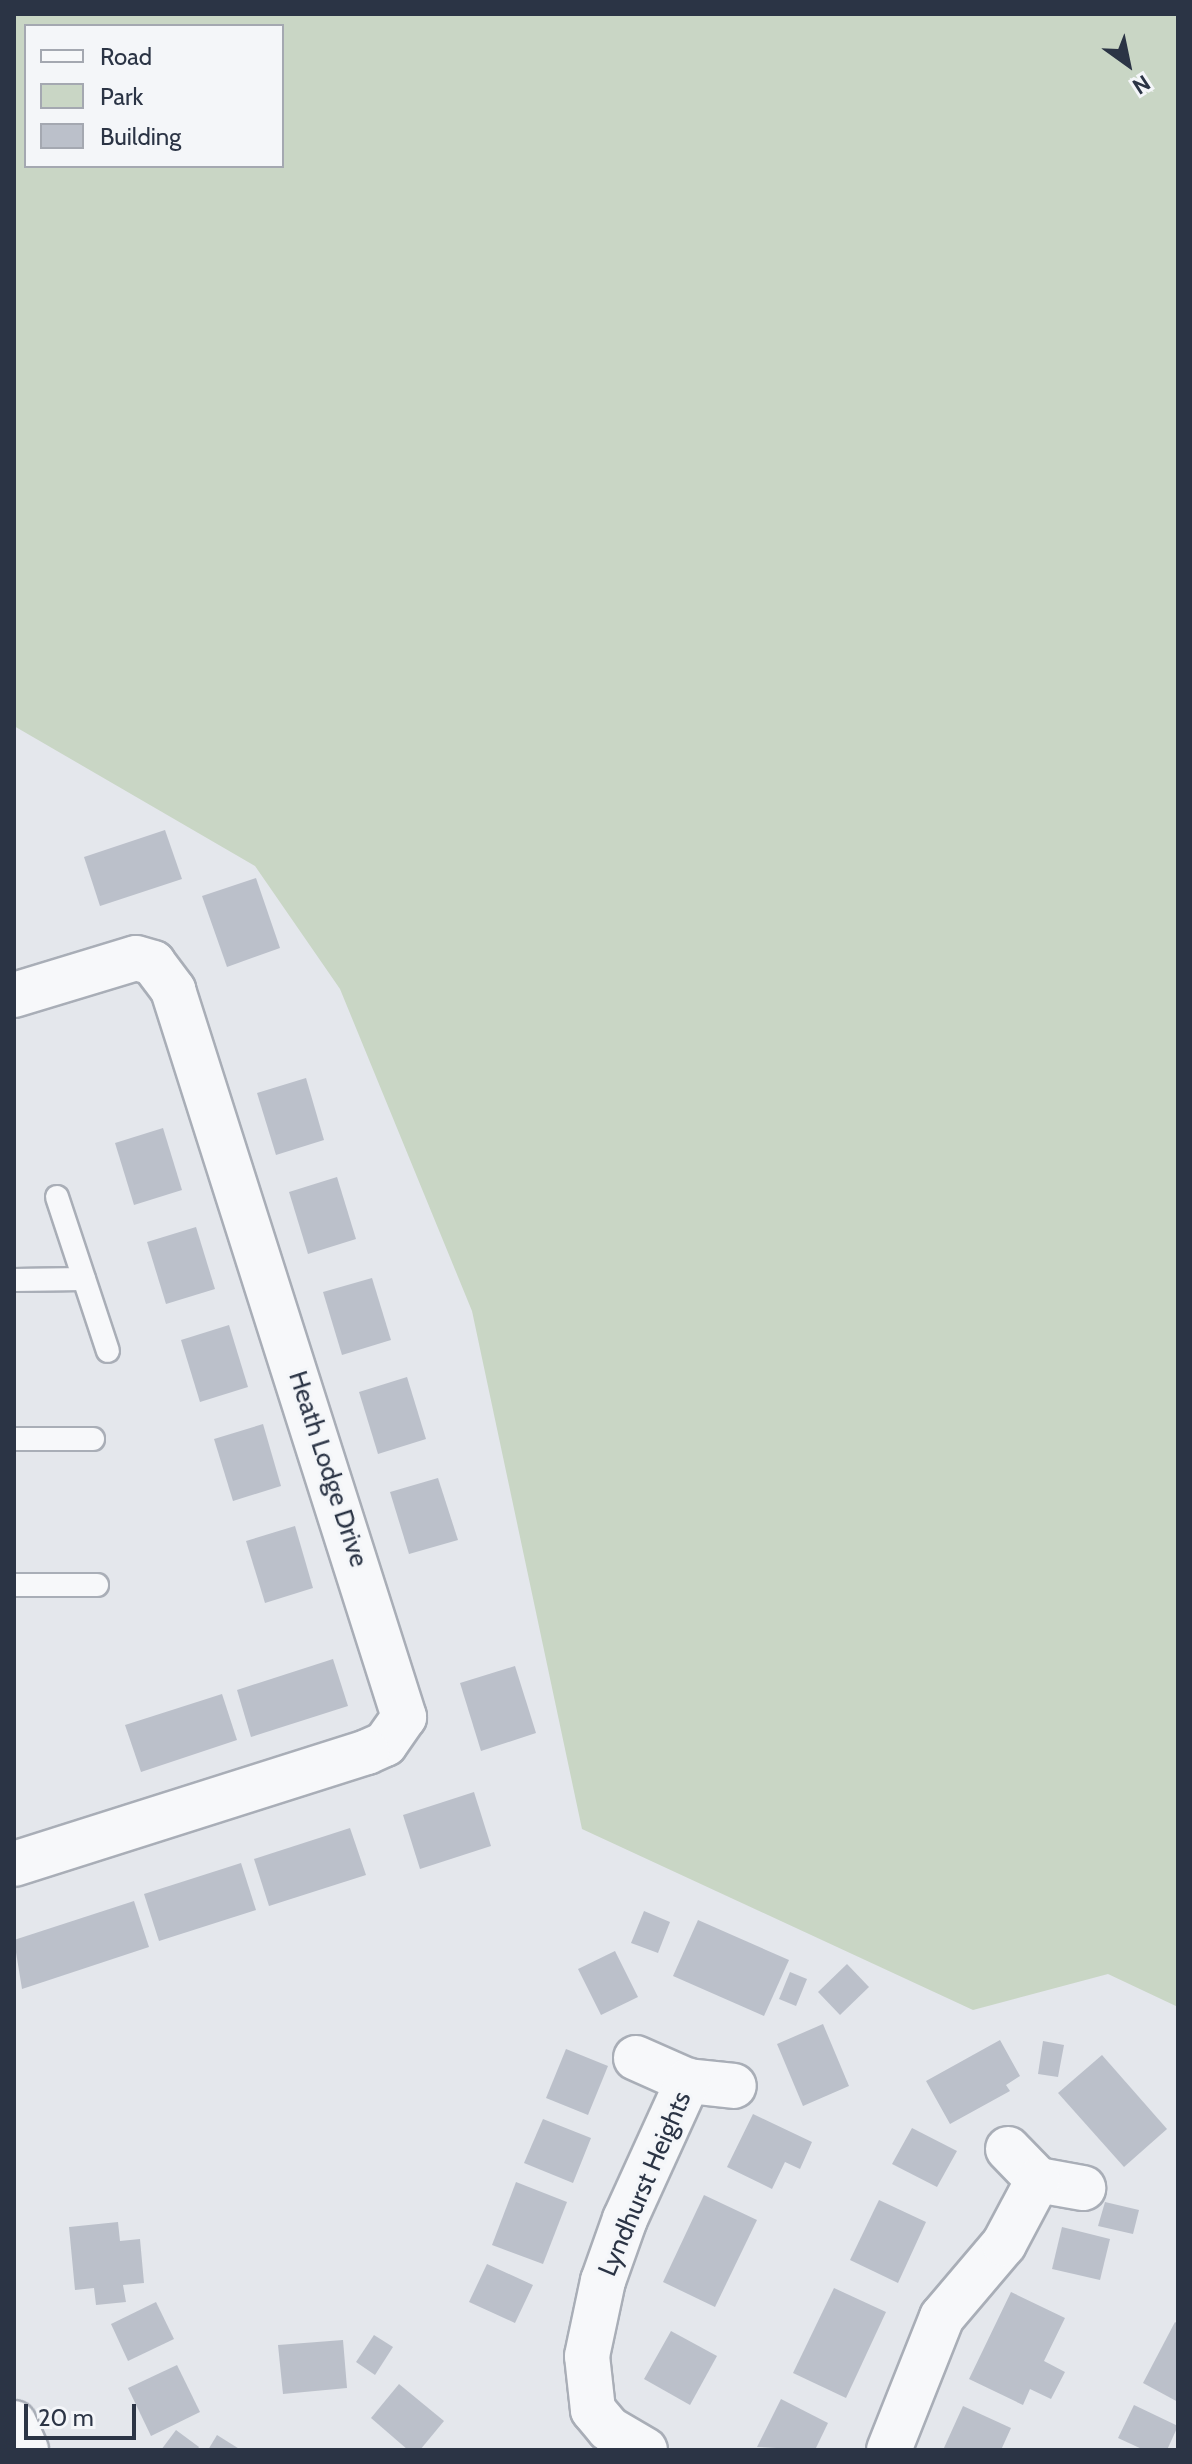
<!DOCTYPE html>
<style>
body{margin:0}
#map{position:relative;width:1192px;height:2464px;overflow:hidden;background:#e4e7ec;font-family:Cabin,sans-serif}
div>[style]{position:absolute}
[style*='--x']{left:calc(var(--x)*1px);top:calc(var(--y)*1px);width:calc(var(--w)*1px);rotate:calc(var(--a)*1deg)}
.green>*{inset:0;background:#c9d6c5}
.building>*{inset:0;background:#bbc0ca}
.roads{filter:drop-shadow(2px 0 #a9aeb7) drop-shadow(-2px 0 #a9aeb7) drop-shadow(0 2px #a9aeb7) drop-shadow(0 -2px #a9aeb7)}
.service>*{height:22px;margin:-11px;padding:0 11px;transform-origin:11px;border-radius:11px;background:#f7f8fa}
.minor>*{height:44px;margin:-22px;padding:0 22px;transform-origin:22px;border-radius:22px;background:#f7f8fa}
span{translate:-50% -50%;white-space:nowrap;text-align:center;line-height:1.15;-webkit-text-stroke:6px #f4f6f9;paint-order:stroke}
.street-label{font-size:26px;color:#2b3445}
.frame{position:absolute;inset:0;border:16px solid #2b3445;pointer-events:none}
.legend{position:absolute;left:24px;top:24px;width:260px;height:144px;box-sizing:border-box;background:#f4f6f9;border:2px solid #a4a8b1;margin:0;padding:10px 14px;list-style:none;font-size:24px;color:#2b3445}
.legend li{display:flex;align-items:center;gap:16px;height:40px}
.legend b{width:40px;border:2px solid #a4a8b1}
.north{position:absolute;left:1088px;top:24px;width:80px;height:80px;-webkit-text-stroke:6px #f4f6f9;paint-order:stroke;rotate:147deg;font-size:22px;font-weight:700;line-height:32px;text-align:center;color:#2b3445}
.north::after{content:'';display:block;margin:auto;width:28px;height:36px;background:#2b3445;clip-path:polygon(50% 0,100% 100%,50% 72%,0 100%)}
.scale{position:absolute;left:24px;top:2404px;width:112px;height:36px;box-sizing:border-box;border:4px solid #2b3445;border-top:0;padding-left:10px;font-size:24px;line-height:28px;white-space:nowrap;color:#2b3445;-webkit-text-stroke:6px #f4f6f9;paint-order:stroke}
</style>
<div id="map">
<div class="green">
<i style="clip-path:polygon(evenodd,14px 14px,1178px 14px,1178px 2007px,1108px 1974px,973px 2010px,582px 1829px,472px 1311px,340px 989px,255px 866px,14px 726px,14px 14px,26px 26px,282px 26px,282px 166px,26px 166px,26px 26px)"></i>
</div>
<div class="building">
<i style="clip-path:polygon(165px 830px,182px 879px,100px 906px,84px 857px)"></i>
<i style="clip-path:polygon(256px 878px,280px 948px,227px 967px,202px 896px)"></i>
<i style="clip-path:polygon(306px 1078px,324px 1140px,276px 1155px,257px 1093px)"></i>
<i style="clip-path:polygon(163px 1128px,182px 1190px,134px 1205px,115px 1143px)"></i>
<i style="clip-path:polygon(337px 1177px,356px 1239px,308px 1254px,289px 1192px)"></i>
<i style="clip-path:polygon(196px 1227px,215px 1289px,166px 1304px,147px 1242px)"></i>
<i style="clip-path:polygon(372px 1278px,391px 1340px,342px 1355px,323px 1292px)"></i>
<i style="clip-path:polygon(229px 1325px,248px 1387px,200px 1402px,181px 1340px)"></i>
<i style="clip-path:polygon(407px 1377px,426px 1439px,378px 1454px,359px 1392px)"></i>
<i style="clip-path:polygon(263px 1424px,281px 1486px,233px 1501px,214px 1439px)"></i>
<i style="clip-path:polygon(438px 1478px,458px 1540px,409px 1554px,390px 1492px)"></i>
<i style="clip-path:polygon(295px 1526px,313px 1588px,265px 1603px,246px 1541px)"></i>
<i style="clip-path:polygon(333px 1659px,348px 1706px,251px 1737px,237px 1690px)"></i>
<i style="clip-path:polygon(515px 1666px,536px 1733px,481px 1751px,460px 1683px)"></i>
<i style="clip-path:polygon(222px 1694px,237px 1740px,141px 1772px,125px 1725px)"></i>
<i style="clip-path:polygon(474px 1792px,491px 1846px,420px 1869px,403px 1815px)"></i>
<i style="clip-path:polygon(350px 1828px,366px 1875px,269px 1906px,254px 1859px)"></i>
<i style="clip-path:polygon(241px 1863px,256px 1910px,159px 1941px,144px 1894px)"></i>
<i style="clip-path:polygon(134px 1901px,149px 1947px,22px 1989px,14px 1940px)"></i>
<i style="clip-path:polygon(644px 1911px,670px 1922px,658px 1953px,631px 1943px)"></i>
<i style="clip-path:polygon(698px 1920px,789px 1960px,764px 2016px,673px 1976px)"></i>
<i style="clip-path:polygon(615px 1951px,638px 1997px,601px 2015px,578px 1969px)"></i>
<i style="clip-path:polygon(847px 1964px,869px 1987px,840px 2015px,818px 1992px)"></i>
<i style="clip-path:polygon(790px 1972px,807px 1979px,796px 2006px,779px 1999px)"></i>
<i style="clip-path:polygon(823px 2024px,849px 2086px,803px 2106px,777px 2044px)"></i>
<i style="clip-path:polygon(1000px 2040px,1020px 2076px,1006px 2085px,1010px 2091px,950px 2124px,926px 2081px)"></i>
<i style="clip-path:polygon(1043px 2041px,1064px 2045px,1058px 2077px,1038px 2074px)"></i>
<i style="clip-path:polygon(566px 2049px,608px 2066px,588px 2115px,546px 2098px)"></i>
<i style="clip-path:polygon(1102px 2055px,1167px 2129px,1124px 2167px,1058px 2093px)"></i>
<i style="clip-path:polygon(753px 2114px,812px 2142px,800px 2169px,785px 2162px,772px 2189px,727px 2167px)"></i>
<i style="clip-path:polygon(543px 2119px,591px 2138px,573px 2183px,524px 2163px)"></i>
<i style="clip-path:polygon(912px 2128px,957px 2151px,937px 2187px,892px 2164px)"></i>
<i style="clip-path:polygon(516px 2182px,567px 2202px,543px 2264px,492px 2245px)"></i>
<i style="clip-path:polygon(704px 2195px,757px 2220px,715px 2307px,663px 2282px)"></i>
<i style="clip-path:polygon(879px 2200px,926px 2222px,898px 2283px,850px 2260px)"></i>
<i style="clip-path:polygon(1105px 2202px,1139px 2210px,1133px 2234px,1098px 2226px)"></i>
<i style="clip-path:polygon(118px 2222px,120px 2241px,140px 2239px,144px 2283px,123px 2285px,126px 2302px,96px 2305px,94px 2288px,75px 2290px,69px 2227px)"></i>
<i style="clip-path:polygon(1062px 2227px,1110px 2239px,1100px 2280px,1052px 2269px)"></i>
<i style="clip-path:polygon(487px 2264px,533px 2285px,515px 2323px,469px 2302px)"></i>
<i style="clip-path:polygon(834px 2288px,886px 2312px,846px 2398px,793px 2373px)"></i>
<i style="clip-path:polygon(1011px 2292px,1065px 2318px,1044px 2361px,1065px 2372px,1051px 2399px,1030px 2389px,1023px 2405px,969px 2379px)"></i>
<i style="clip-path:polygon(156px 2302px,174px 2339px,128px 2361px,111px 2324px)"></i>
<i style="clip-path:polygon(1175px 2322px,1178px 2324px,1178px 2402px,1143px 2383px)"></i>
<i style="clip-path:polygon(671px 2331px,717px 2356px,690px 2405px,644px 2379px)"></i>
<i style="clip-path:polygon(374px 2335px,393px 2347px,375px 2375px,356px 2362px)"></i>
<i style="clip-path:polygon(343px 2340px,347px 2388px,283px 2394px,278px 2345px)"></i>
<i style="clip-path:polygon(177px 2365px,200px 2412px,151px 2436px,128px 2388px)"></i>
<i style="clip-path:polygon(399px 2384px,444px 2421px,420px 2450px,408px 2450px,371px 2418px)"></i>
<i style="clip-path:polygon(781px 2399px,828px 2423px,815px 2450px,757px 2447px)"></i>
<i style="clip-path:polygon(1134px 2405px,1178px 2426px,1167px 2450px,1144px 2450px,1118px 2438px)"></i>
<i style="clip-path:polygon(963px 2406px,1011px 2428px,1001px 2450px,943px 2450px)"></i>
<i style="clip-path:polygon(176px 2430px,199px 2447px,197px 2450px,161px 2450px)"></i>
<i style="clip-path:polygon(217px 2435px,241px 2450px,208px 2450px)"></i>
</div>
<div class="roads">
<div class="service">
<i style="--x:57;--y:1197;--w:162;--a:71.7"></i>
<i style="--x:14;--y:1280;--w:70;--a:-0.8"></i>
<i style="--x:14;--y:1439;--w:79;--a:0"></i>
<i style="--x:14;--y:1585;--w:83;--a:0"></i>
</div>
<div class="minor">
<i style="--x:14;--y:995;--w:127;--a:-16.9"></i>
<i style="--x:136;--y:958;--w:18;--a:16"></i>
<i style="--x:153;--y:963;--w:34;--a:53"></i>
<i style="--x:173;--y:990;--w:763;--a:72.37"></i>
<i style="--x:404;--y:1717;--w:33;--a:125"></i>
<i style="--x:385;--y:1744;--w:20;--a:156"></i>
<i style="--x:367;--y:1752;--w:370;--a:162.4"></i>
<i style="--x:636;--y:2058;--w:57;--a:23.9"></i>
<i style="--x:688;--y:2081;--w:46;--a:6.2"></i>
<i style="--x:1008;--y:2149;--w:43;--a:45.9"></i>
<i style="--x:1038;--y:2180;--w:46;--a:10.1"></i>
<i style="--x:14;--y:2423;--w:30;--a:66"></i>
<i style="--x:645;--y:2450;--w:42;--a:-149.7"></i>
<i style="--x:609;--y:2429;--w:25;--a:-130"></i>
<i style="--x:593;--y:2410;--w:54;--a:-96.3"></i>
<i style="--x:587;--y:2356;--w:77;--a:-78"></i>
<i style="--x:603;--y:2281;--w:66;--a:-70.5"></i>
<i style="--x:625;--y:2219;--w:152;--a:-65.5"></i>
<i style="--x:889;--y:2450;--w:143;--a:-68.3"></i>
<i style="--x:942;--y:2317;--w:96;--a:-49.7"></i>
<i style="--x:1004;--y:2244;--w:72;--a:-62"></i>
</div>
</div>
<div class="street-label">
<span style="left:328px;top:1469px;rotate:72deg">Heath Lodge Drive</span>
<span style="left:645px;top:2184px;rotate:-67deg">Lyndhurst Heights</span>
</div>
<div class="frame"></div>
<ul class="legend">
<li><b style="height:10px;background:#f7f8fa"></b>Road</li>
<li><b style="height:22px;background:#c9d6c5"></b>Park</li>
<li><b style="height:22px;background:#bbc0ca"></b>Building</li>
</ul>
<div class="north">N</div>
<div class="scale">20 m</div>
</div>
